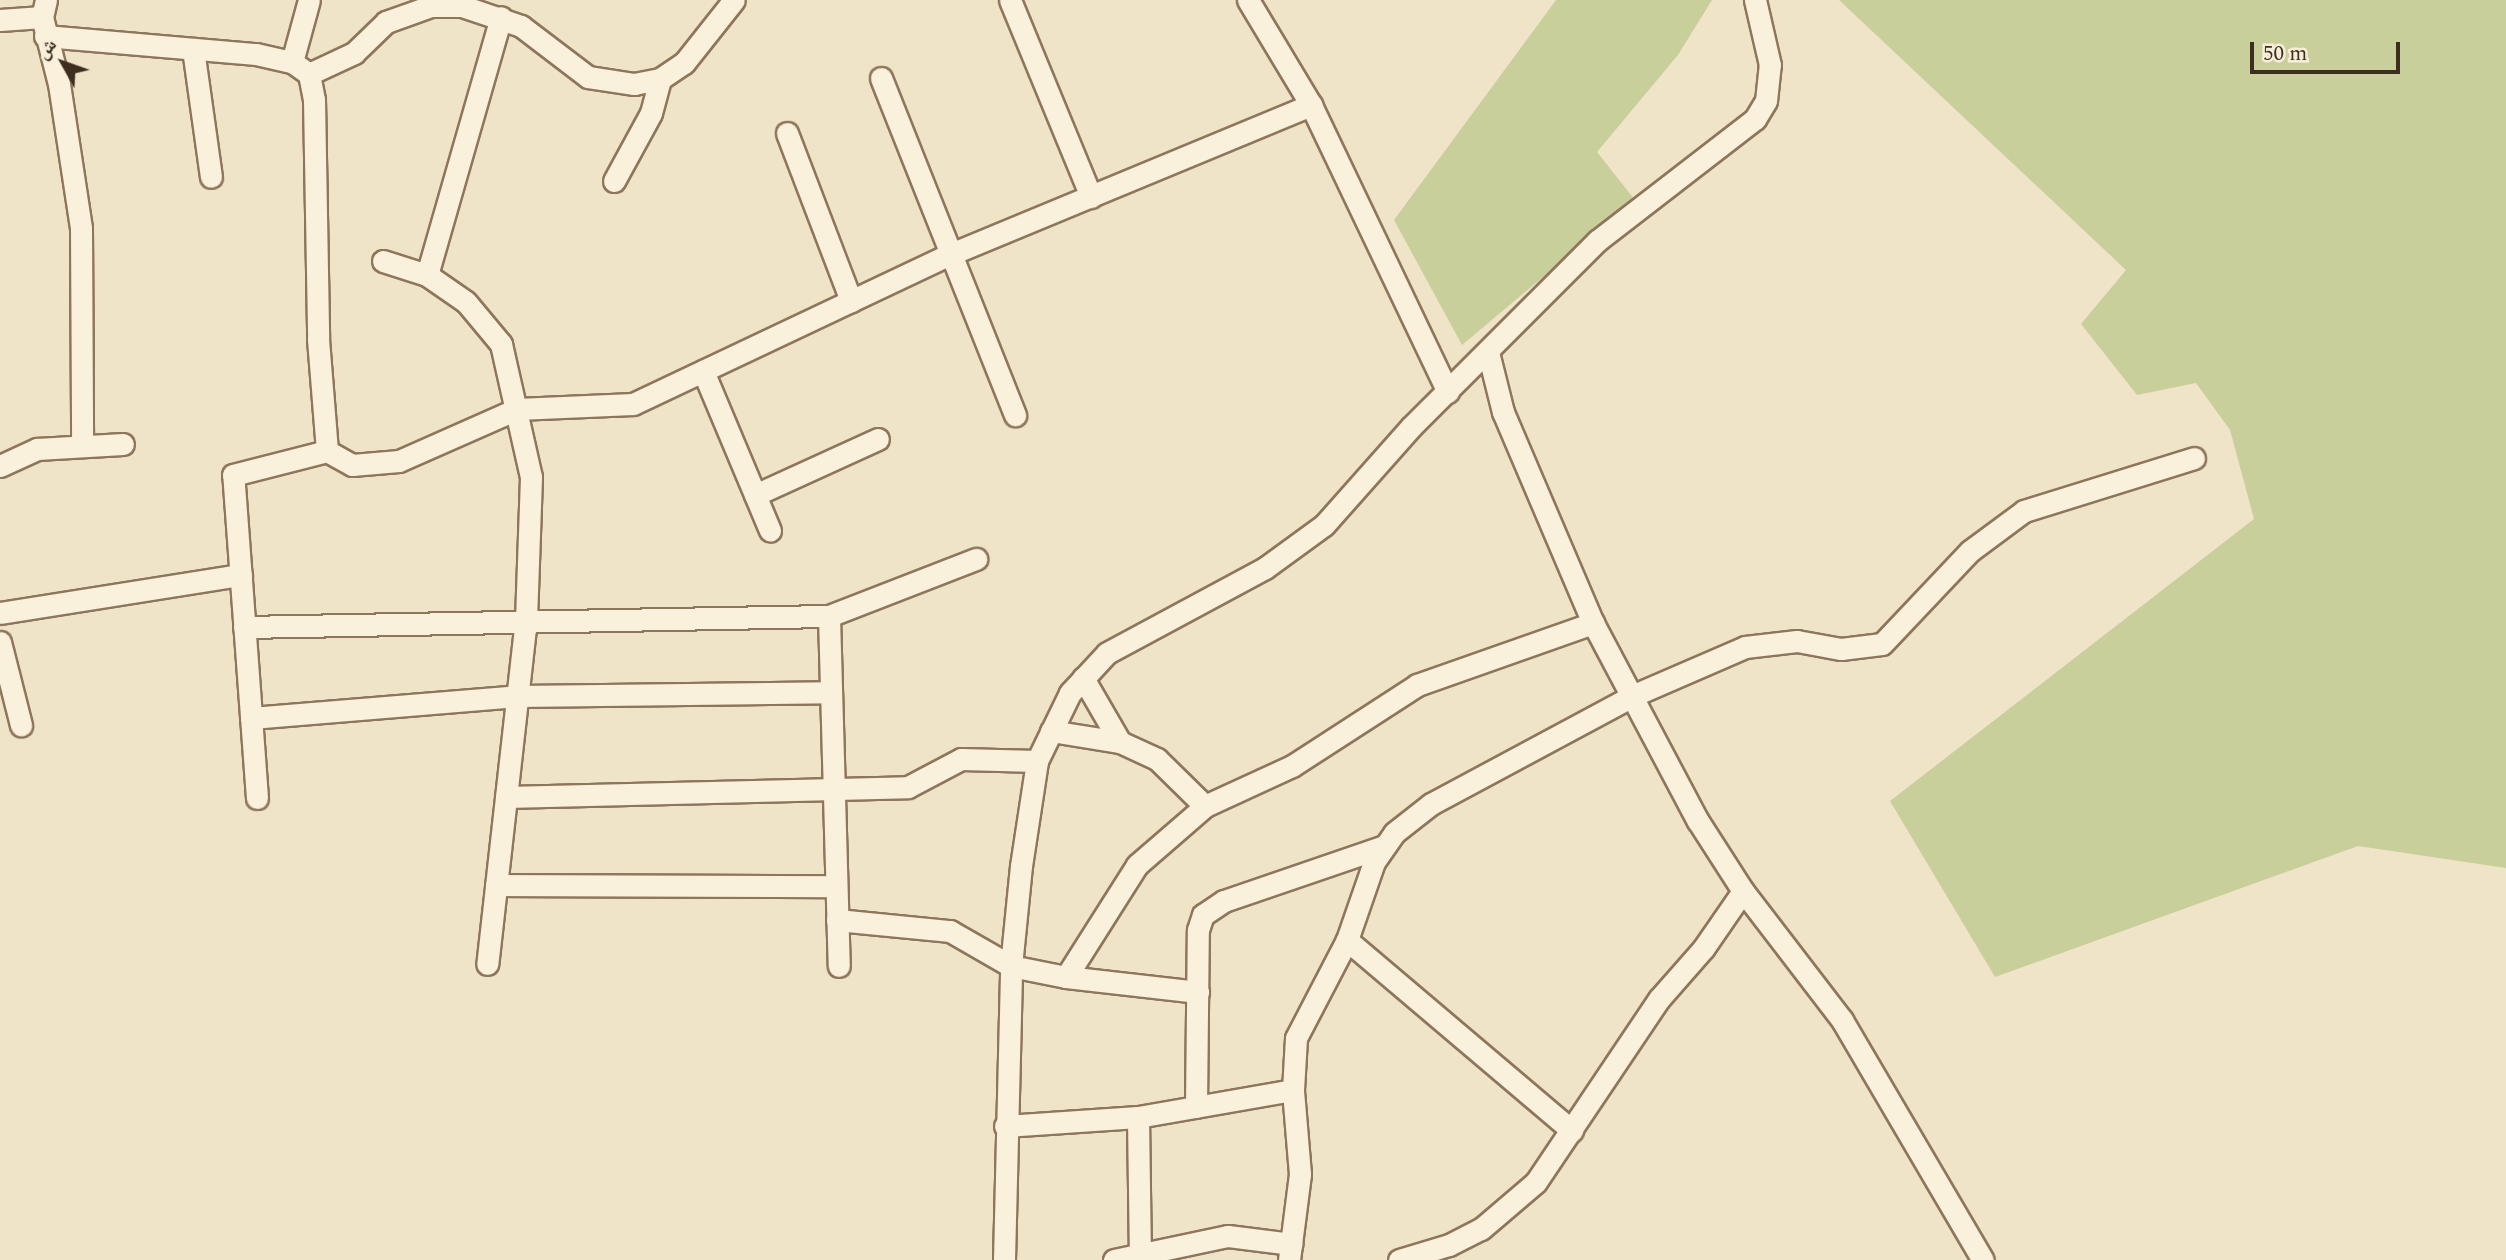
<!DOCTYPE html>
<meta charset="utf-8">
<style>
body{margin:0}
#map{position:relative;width:2506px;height:1260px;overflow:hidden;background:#f0e4c8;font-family:Spectral,"Noto Naskh Arabic",serif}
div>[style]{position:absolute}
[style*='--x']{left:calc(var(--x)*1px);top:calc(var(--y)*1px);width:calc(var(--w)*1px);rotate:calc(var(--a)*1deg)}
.green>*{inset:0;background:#c9cf9b}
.roads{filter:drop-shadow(2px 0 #8d765c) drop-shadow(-2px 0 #8d765c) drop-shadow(0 2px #8d765c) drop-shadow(0 -2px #8d765c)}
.minor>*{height:21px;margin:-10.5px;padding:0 10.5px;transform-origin:10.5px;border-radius:10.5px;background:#faf1dc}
span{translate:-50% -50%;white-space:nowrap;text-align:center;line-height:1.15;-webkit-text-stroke:6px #f7eed8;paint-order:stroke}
.north{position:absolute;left:28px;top:28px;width:70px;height:70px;-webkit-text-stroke:5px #f7eed8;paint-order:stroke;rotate:310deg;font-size:19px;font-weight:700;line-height:28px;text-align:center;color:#3d2e20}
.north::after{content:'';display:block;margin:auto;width:24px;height:32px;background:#3d2e20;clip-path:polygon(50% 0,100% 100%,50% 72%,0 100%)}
.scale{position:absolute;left:2250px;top:42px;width:150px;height:32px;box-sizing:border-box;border:4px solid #3d2e20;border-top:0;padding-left:9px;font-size:21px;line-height:24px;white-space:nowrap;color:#3d2e20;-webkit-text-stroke:5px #f7eed8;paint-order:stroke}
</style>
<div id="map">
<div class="green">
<i style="clip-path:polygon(1556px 0,1712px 0,1678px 55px,1597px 152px,1635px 200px,1462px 345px,1394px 220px)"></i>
<i style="clip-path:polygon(1839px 0,2506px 0,2506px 868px,2358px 846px,1995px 977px,1890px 801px,2254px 519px,2230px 430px,2196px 383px,2137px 395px,2081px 324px,2126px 270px)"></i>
</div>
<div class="roads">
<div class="minor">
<i style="--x:46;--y:0;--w:17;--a:103"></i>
<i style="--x:42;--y:17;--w:69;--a:75.8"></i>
<i style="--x:59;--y:84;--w:146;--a:81.3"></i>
<i style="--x:81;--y:228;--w:218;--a:89.7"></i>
<i style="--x:1010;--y:0;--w:213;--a:67.6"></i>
<i style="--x:1248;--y:0;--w:122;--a:59"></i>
<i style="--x:1311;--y:105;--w:318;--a:64.5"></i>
<i style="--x:0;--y:20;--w:42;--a:-4.1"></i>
<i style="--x:45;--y:36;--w:212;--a:4.9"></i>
<i style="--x:256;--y:54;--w:37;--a:13"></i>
<i style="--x:292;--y:62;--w:21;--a:35"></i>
<i style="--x:309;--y:74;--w:25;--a:79"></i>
<i style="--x:314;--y:99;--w:240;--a:89"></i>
<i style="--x:318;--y:339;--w:112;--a:85.4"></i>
<i style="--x:193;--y:49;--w:129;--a:82"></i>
<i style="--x:292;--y:62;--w:64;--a:-74.7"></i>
<i style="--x:309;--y:74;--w:50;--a:-25"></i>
<i style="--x:354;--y:53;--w:45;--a:-44.1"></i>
<i style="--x:386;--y:22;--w:48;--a:-19.6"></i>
<i style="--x:431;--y:6;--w:31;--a:0"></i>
<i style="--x:462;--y:6;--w:62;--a:18.7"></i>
<i style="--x:521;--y:26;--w:84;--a:37.3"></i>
<i style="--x:588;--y:77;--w:47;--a:8.7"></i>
<i style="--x:634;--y:84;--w:26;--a:-11"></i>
<i style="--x:660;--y:79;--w:29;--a:-34"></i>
<i style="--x:684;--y:63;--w:80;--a:-51.6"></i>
<i style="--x:881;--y:78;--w:363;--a:68.3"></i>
<i style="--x:787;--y:133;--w:180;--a:69.1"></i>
<i style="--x:614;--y:181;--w:77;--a:-61.4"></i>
<i style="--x:651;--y:113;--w:35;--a:-75"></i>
<i style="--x:383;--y:261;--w:46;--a:17.7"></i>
<i style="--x:427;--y:275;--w:47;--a:34.7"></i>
<i style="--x:466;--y:302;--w:55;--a:50.2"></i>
<i style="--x:501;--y:344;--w:136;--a:77.3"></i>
<i style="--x:531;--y:477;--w:142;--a:92"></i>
<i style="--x:526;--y:619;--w:347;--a:96.4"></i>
<i style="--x:427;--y:275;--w:268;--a:-74"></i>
<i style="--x:1488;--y:352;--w:62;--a:76"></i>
<i style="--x:1503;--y:412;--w:229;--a:66.9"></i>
<i style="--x:1593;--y:623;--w:224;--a:62.1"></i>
<i style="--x:1698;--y:821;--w:83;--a:57.3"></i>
<i style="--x:1743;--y:891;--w:163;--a:52.5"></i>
<i style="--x:1842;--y:1020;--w:278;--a:59.6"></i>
<i style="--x:703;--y:371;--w:173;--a:67.2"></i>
<i style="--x:0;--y:466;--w:41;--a:-24.7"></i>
<i style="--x:37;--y:449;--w:86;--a:-3.3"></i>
<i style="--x:755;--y:495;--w:135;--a:-24.5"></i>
<i style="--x:0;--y:613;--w:244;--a:-9"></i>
<i style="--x:829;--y:616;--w:350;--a:88.4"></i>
<i style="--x:244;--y:627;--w:585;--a:-1.08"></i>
<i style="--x:829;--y:616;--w:158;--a:-21.2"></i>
<i style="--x:0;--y:642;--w:86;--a:75.8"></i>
<i style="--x:1083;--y:678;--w:74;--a:60"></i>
<i style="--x:251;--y:718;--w:267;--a:-4.7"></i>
<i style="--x:517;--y:696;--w:314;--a:-0.7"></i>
<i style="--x:1051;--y:731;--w:70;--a:9.1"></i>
<i style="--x:1120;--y:742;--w:41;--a:24.7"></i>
<i style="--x:1157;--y:759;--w:67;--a:44.4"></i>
<i style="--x:506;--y:797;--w:402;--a:-1.4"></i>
<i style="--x:908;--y:787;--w:60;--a:-27.8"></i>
<i style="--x:961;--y:759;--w:76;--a:1.5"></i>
<i style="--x:257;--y:798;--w:324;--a:-94.2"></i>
<i style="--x:233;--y:475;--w:97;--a:-14.3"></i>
<i style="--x:327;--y:451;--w:29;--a:29"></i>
<i style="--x:352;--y:465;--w:47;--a:-4.9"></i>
<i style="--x:399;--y:461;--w:129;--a:-23.8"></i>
<i style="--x:517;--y:409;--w:116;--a:-2.5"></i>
<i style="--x:633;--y:404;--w:352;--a:-25.3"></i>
<i style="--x:951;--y:254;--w:390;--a:-22.5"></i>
<i style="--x:496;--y:885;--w:340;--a:0.2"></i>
<i style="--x:837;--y:920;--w:114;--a:5.6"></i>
<i style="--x:950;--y:931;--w:70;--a:29.8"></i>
<i style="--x:1011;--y:966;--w:56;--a:11.3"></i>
<i style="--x:1066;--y:977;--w:133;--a:6.5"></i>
<i style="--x:1347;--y:940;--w:295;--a:40.3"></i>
<i style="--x:1066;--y:977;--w:133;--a:-57.6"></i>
<i style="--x:1137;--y:865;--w:90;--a:-40.9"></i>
<i style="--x:1205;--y:806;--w:96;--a:-24.7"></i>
<i style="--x:1292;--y:766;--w:149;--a:-32.9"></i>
<i style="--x:1417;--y:685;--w:187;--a:-19.4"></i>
<i style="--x:1196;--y:1107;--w:177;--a:-89.4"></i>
<i style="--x:1198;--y:930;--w:16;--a:-72"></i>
<i style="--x:1203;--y:915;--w:25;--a:-34"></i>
<i style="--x:1224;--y:901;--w:167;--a:-18.9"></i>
<i style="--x:1138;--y:1117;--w:135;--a:89.2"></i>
<i style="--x:1005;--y:1126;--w:133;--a:-3.9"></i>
<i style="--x:1138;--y:1117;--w:157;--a:-9.9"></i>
<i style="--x:1004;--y:1260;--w:294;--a:-88.6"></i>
<i style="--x:1011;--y:966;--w:100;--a:-84.3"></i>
<i style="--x:1021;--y:866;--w:106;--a:-81.3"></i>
<i style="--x:1037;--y:761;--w:76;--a:-64.1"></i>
<i style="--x:1070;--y:693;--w:54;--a:-47.2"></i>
<i style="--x:1107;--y:653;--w:179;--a:-28.3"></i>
<i style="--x:1265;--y:568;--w:73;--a:-36.1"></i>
<i style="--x:1324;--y:525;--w:132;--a:-48.4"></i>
<i style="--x:1412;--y:426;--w:262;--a:-45"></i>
<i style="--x:1597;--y:241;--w:200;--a:-37.7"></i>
<i style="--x:1755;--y:119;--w:21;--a:-59"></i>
<i style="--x:1766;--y:101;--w:36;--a:-84"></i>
<i style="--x:1770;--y:65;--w:67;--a:-103"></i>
<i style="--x:1114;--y:1260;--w:116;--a:-11.9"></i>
<i style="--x:1228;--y:1236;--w:64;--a:7.2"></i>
<i style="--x:1289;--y:1260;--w:87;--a:-82.7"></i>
<i style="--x:1300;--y:1174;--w:84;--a:-94.8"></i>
<i style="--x:1293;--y:1090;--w:52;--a:-86.7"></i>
<i style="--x:1296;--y:1038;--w:110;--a:-62.5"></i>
<i style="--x:1347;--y:940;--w:83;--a:-70.9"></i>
<i style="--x:1374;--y:862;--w:35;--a:-55"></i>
<i style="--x:1394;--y:833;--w:47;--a:-38.1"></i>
<i style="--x:1431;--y:804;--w:228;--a:-28.2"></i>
<i style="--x:1632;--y:696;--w:123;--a:-23.4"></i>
<i style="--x:1745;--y:647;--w:52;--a:-6.6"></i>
<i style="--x:1797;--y:641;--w:45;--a:10.3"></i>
<i style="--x:1841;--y:649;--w:41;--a:-7"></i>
<i style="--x:1882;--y:644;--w:128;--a:-46.6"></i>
<i style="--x:1970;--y:551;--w:67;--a:-36.5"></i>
<i style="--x:2024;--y:511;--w:178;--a:-17.3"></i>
<i style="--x:1399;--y:1260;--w:52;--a:-16.7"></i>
<i style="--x:1449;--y:1245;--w:36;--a:-27"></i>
<i style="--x:1481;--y:1229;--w:72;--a:-40.5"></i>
<i style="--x:1536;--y:1182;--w:220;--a:-56.1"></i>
<i style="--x:1659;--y:999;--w:67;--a:-48.7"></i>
<i style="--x:1703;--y:949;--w:70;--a:-55.4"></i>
</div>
</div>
<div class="north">ش</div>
<div class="scale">50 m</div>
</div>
